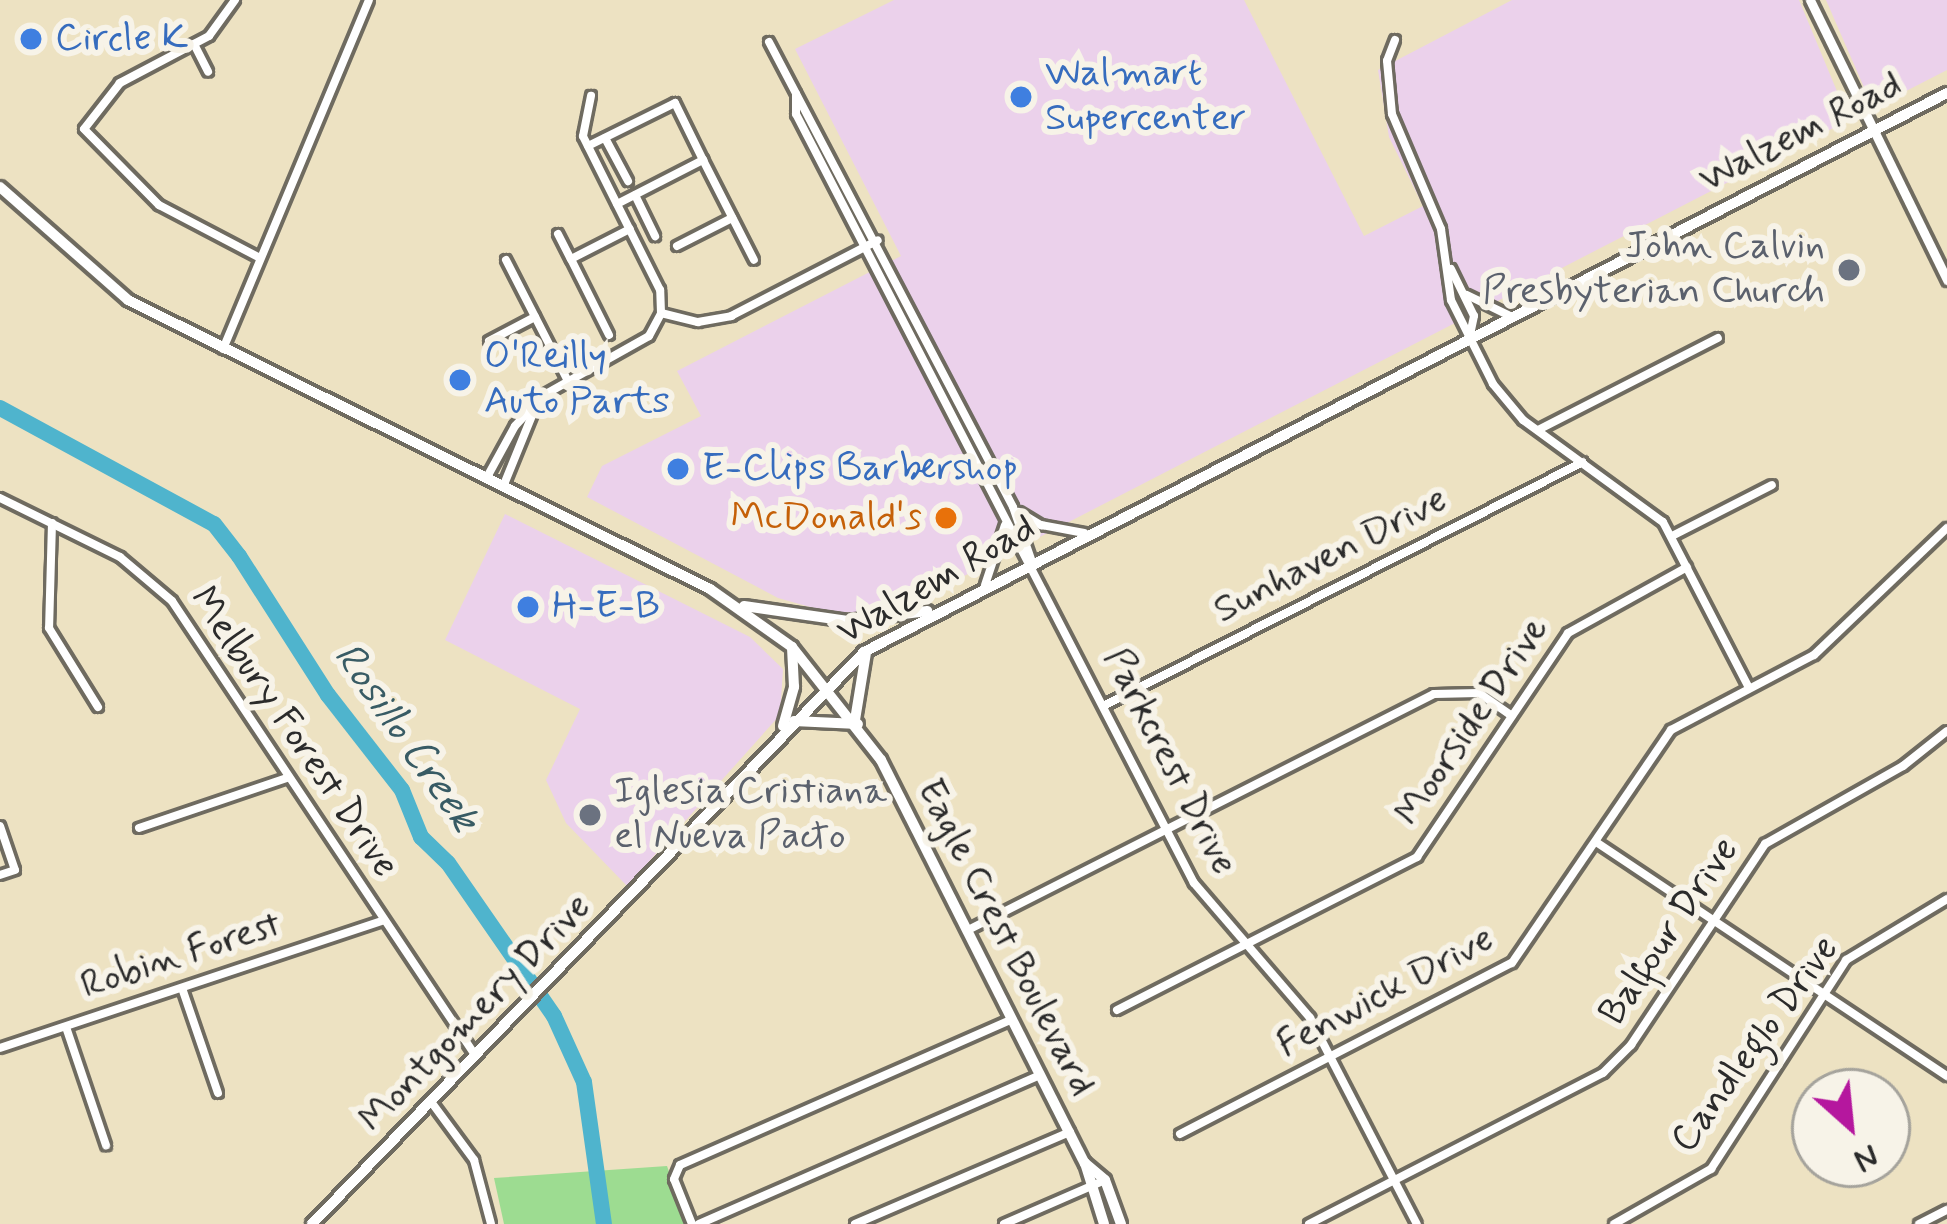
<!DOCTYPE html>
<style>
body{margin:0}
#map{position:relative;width:1947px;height:1224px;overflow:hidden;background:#ede2c2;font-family:Mynerve,sans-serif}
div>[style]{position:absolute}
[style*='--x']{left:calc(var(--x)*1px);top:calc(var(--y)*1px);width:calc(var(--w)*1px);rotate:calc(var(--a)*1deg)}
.built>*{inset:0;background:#ebd1eb}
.green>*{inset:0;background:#9ddc91}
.river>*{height:16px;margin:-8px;padding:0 8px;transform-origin:8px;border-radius:8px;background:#4fb4cd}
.roads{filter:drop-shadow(3px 0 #6f6b60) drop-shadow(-3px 0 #6f6b60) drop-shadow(0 3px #6f6b60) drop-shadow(0 -3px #6f6b60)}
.minor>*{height:8px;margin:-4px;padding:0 4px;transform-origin:4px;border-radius:4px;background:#fff}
.tertiary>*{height:9px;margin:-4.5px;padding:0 4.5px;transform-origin:4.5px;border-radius:4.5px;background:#fff}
.secondary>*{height:10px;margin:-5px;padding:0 5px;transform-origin:5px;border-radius:5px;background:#fff}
.dots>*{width:33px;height:33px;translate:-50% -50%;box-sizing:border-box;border:6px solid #f7f3e8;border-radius:50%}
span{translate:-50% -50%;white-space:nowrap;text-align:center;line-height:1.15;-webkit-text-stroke:12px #f7f3e8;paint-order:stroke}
.shop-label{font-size:39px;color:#366cbe}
.left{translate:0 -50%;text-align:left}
.street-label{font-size:39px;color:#2b2b2b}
.worship-label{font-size:39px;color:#5b616d}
.right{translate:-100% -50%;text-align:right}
.food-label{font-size:39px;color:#c56008}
.water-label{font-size:42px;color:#385b64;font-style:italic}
.north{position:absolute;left:1791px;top:1068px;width:120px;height:120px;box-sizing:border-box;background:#f7f3e8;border:3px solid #a5a39c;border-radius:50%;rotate:153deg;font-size:33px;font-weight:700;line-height:48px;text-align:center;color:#2b2b2b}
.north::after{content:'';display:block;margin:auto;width:42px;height:54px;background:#b5179e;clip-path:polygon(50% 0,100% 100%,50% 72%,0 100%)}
</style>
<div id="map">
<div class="built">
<i style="clip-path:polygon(894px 0,1244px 0,1364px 236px,1423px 206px,1389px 137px,1378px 70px,1512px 0,1799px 0,1849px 120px,929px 594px,876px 613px,828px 612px,778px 598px,587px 497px,602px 466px,701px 416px,677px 371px,901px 256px,795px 49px)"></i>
<i style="clip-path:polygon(1826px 0,1947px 0,1947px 70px,1873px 108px)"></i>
<i style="clip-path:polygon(505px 514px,750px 637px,783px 669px,780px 715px,627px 886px,566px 823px,546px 780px,580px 709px,445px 640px)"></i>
</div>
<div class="green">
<i style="clip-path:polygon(667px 1166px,687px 1224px,504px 1224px,494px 1178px)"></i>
</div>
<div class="river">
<i style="--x:0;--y:408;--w:243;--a:28.5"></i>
<i style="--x:214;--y:524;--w:41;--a:52"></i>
<i style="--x:239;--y:556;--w:165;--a:57.4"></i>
<i style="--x:328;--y:695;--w:120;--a:52.1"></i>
<i style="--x:402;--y:790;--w:51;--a:68"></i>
<i style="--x:421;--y:837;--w:37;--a:44"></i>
<i style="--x:448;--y:863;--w:186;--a:55.3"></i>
<i style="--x:554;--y:1016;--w:72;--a:65.6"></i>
<i style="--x:584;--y:1082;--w:143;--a:82"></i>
</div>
<div class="roads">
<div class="minor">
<i style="--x:235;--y:0;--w:44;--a:125.8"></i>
<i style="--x:209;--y:36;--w:101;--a:152.2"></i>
<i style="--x:120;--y:83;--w:58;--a:128"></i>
<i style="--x:84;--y:129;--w:107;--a:45.4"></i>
<i style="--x:159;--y:205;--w:112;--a:27.7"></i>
<i style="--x:1395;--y:40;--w:22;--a:111"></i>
<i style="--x:1387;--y:61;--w:53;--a:84.6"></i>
<i style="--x:1392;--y:114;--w:125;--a:66.9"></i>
<i style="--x:1441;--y:229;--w:72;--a:82"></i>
<i style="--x:1451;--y:300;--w:94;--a:63.4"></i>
<i style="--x:1493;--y:384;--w:47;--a:50.2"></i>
<i style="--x:1523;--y:420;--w:173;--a:36.1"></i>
<i style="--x:1663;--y:522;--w:187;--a:62.6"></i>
<i style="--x:769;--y:42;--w:525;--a:62.31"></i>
<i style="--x:1013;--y:507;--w:55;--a:70.9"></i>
<i style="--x:194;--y:44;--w:31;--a:63"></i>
<i style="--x:796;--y:94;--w:20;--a:90"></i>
<i style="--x:796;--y:114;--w:866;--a:62.64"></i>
<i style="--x:1194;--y:883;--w:178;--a:49.3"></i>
<i style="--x:1310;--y:1018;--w:232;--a:62.6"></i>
<i style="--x:605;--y:138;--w:49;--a:61.9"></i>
<i style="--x:588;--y:146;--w:97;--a:-26.3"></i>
<i style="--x:675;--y:103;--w:64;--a:63.8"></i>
<i style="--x:635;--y:195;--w:46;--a:64"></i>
<i style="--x:617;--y:204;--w:97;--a:-27.1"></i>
<i style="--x:703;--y:160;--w:112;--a:63"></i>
<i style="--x:558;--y:234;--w:28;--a:63"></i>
<i style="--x:677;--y:246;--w:62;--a:-27"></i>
<i style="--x:506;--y:260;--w:134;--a:62.9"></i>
<i style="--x:1451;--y:269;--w:52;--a:63.9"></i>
<i style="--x:1474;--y:316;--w:19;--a:102"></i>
<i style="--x:1467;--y:295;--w:46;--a:26"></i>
<i style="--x:661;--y:313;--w:38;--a:14"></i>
<i style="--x:698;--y:322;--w:34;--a:-10"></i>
<i style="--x:731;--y:316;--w:165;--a:-27.3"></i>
<i style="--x:609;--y:335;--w:85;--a:-116.6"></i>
<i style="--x:571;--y:259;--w:66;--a:-27"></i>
<i style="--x:489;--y:341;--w:52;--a:-27.6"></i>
<i style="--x:223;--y:349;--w:378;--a:-67.3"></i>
<i style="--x:1538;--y:430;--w:202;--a:-27.1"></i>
<i style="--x:486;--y:479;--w:60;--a:-61.3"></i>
<i style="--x:515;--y:426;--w:42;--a:-46.9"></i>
<i style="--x:544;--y:395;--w:120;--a:-29.3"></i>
<i style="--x:649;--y:336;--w:26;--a:-62"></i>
<i style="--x:661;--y:313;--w:23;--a:-92"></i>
<i style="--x:660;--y:290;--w:172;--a:-116.6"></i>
<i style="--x:583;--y:136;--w:41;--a:-78.7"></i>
<i style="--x:503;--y:487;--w:80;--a:-67.9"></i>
<i style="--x:0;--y:498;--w:134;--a:26.2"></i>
<i style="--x:120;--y:557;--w:68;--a:40.2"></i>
<i style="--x:172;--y:601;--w:546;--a:56.28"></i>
<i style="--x:1019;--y:512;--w:26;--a:31"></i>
<i style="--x:1041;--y:525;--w:44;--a:10.5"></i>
<i style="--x:52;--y:523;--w:105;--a:91.6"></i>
<i style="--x:49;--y:628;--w:93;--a:58.2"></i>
<i style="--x:1672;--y:536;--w:112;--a:-27"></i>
<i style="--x:985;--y:585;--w:63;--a:-71.6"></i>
<i style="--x:1105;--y:705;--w:536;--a:-26.95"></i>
<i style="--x:0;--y:826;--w:46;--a:71.2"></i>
<i style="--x:15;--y:870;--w:16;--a:162"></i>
<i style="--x:139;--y:828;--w:156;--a:-18.7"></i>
<i style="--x:1596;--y:842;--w:422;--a:33.7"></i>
<i style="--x:968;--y:930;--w:522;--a:-26.86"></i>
<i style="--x:1434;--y:694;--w:45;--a:-1.3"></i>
<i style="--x:1479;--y:693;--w:40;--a:34.9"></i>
<i style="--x:182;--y:988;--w:111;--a:71.1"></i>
<i style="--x:1117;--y:1010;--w:337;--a:-27"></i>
<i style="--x:1417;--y:857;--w:270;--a:-56"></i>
<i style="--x:1568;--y:633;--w:136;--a:-29"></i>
<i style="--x:66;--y:1027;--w:125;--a:71.3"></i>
<i style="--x:0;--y:1048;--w:403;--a:-18.4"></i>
<i style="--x:432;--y:1103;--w:71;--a:53.6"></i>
<i style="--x:474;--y:1160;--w:66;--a:75.1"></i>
<i style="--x:1180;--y:1134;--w:373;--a:-27.3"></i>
<i style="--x:1512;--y:963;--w:282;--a:-55.7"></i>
<i style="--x:1671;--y:730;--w:161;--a:-27.7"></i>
<i style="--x:1814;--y:655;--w:184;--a:-43.7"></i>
<i style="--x:692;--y:1224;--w:48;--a:-111.8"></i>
<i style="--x:674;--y:1179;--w:15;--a:-67"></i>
<i style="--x:680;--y:1165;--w:363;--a:-23.7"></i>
<i style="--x:699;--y:1224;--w:372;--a:-23.6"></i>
<i style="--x:855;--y:1224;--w:234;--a:-23.2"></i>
<i style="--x:1004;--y:1224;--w:110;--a:-23.5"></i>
<i style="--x:1309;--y:1224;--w:331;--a:-27.2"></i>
<i style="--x:1603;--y:1073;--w:40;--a:-45"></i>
<i style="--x:1631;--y:1045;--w:242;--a:-56.3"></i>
<i style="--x:1765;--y:844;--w:159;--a:-29.5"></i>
<i style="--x:1903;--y:766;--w:56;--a:-38.5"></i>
<i style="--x:1614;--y:1224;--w:112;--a:-29.6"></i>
<i style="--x:1711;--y:1169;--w:249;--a:-57.1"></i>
<i style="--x:1846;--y:960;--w:118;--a:-31.1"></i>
<i style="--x:1919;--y:1224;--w:31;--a:-27"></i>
</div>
<div class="tertiary">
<i style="--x:1810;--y:0;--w:312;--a:63.9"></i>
</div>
<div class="secondary">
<i style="--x:0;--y:187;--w:171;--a:41.4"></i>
<i style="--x:128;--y:300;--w:650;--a:26.41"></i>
<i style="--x:710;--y:589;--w:100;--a:35.3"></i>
<i style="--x:792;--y:647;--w:144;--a:51.8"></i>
<i style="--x:881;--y:760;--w:452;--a:63.2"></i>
<i style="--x:1085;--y:1163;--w:64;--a:72.7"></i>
<i style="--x:744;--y:606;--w:105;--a:8.2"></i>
<i style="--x:848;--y:621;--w:80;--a:-7.2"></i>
<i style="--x:855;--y:720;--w:68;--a:-80.7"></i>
<i style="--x:794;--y:721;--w:64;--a:2.7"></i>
<i style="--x:783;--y:726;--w:41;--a:-74.2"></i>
<i style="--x:794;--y:687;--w:40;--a:-92.9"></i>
<i style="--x:1085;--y:1163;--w:26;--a:40"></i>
<i style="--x:1105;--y:1180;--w:47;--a:70"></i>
<i style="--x:312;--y:1224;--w:795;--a:-46.02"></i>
<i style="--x:864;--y:652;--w:1219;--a:-27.3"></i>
</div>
</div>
<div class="dots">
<i style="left:31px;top:39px;background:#3f7fe0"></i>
<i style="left:1021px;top:97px;background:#3f7fe0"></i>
<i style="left:1849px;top:270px;background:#6b7280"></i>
<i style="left:460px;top:380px;background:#3f7fe0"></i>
<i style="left:678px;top:469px;background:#3f7fe0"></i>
<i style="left:946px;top:518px;background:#e8710a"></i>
<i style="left:528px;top:607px;background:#3f7fe0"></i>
<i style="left:590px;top:815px;background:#6b7280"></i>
</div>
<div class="shop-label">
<span class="left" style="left:55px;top:39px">Circle K</span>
<span class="left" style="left:1045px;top:97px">Walmart<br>Supercenter</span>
<span class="left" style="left:484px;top:380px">O'Reilly<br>Auto Parts</span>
<span class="left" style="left:702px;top:469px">E-Clips Barbershop</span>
<span class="left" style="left:552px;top:607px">H-E-B</span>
</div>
<div class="street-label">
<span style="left:1801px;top:133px;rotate:-27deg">Walzem Road</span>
<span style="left:1331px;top:556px;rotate:-27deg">Sunhaven Drive</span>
<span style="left:937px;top:581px;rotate:-30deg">Walzem Road</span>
<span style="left:1473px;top:722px;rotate:-56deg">Moorside Drive</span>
<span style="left:293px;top:733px;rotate:56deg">Melbury Forest Drive</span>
<span style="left:1169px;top:762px;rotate:63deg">Parkcrest Drive</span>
<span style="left:1670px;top:932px;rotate:-56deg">Balfour Drive</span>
<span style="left:1005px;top:938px;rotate:63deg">Eagle Crest Boulevard</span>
<span style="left:181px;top:956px;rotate:-18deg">Robin Forest</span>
<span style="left:1386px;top:993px;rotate:-28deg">Fenwick Drive</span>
<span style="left:476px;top:1014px;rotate:-46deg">Montgomery Drive</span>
<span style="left:1756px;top:1045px;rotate:-54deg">Candleglo Drive</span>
</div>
<div class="worship-label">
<span class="right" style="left:1825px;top:270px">John Calvin<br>Presbyterian Church</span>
<span class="left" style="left:614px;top:815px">Iglesia Cristiana<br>el Nueva Pacto</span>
</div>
<div class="food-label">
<span class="right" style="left:922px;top:518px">McDonald's</span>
</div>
<div class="water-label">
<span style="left:405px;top:738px;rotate:55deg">Rosillo Creek</span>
</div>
<div class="north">N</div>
</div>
